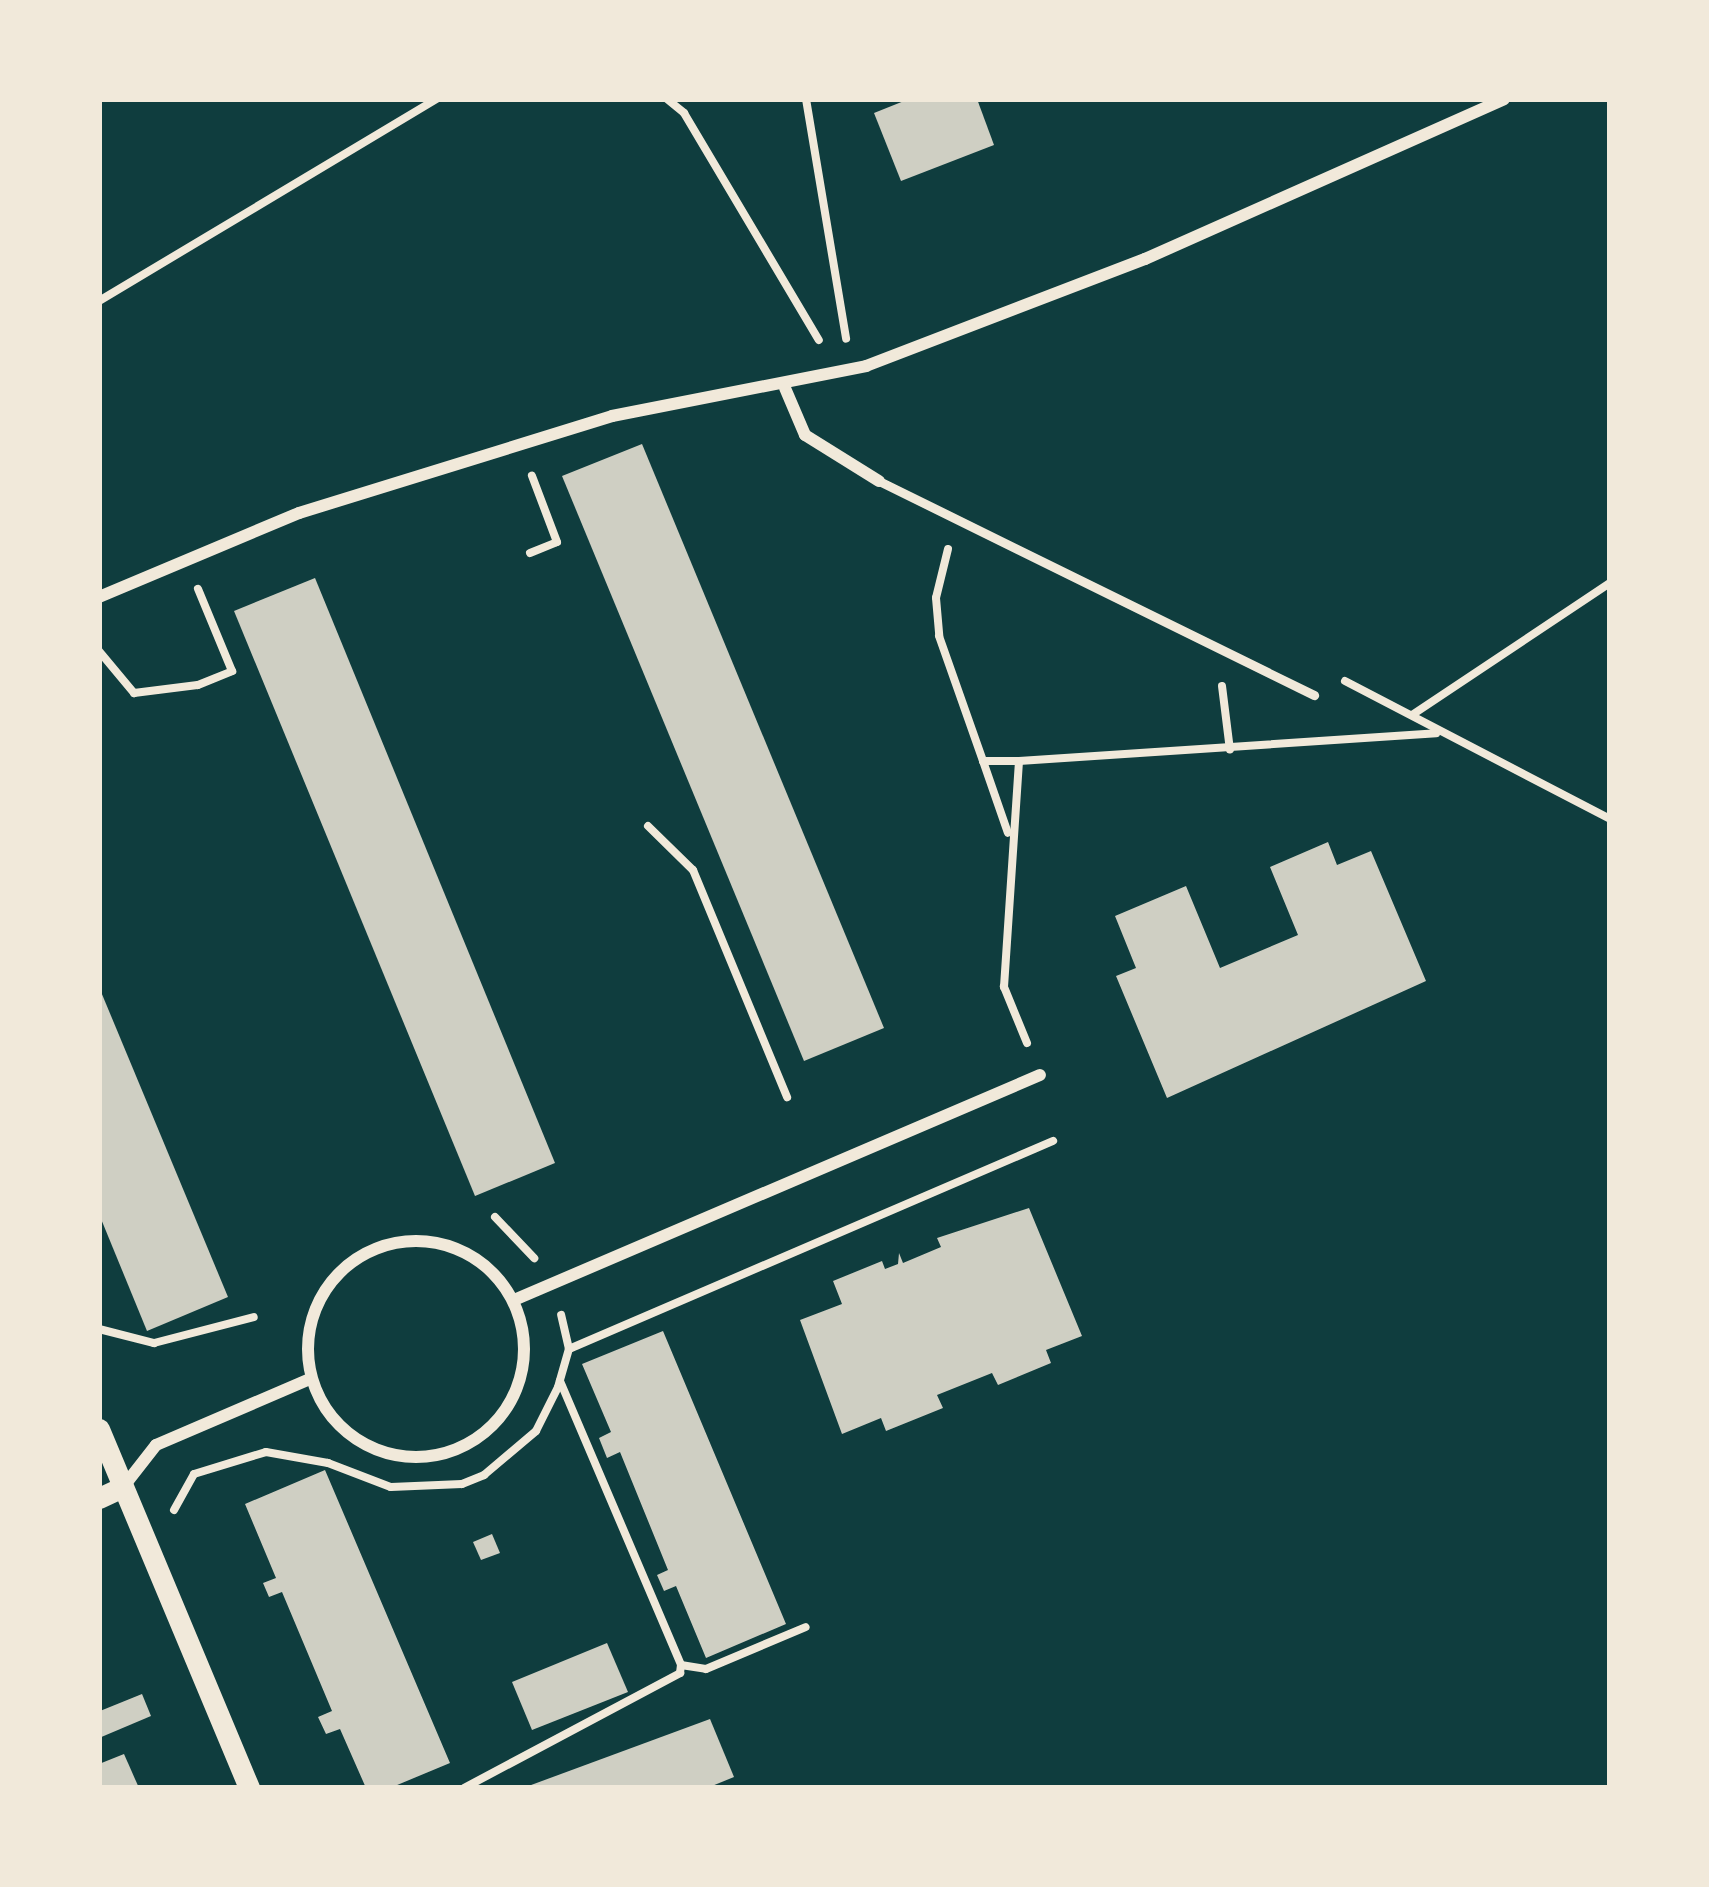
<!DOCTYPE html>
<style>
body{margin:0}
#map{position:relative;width:1709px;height:1887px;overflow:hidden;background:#0f3d3e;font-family:"Roboto Condensed",sans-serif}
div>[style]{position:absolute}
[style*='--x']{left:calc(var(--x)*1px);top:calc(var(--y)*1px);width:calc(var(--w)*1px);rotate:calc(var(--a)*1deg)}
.building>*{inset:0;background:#cfcfc3}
.path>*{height:8px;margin:-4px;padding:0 4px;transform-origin:4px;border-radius:4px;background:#f1e9da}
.service>*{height:9px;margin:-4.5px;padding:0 4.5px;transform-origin:4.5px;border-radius:4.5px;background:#f1e9da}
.minor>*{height:12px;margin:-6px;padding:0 6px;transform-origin:6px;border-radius:6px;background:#f1e9da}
.minor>.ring{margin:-6px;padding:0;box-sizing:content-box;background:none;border:12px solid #f1e9da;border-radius:50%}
.tertiary>*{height:21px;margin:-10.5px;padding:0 10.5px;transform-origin:10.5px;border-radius:10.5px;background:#f1e9da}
span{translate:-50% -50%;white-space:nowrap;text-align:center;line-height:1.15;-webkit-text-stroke:10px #f1e9da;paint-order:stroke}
.frame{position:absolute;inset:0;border:102px solid #f1e9da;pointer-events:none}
</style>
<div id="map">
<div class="building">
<i style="clip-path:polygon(909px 99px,977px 99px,994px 145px,901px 181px,874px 113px)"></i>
<i style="clip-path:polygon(642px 444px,884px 1028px,804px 1061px,562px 476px)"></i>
<i style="clip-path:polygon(315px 578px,555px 1163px,475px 1196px,234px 611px)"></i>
<i style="clip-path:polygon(1328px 842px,1337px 865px,1371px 851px,1426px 981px,1167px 1098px,1116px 976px,1136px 968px,1115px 916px,1186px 886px,1220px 968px,1298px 935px,1270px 867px)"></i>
<i style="clip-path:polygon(99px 987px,228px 1297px,147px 1331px,99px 1214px)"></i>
<i style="clip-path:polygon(1029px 1208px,1082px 1336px,1046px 1350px,1051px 1363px,998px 1385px,992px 1373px,937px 1395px,943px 1408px,886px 1431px,881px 1418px,842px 1434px,800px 1320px,842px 1304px,833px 1281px,882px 1261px,885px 1269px,898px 1264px,899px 1253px,903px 1263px,941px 1247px,937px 1238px)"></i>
<i style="clip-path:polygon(663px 1331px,786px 1624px,706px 1658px,676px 1586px,664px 1591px,657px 1575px,668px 1570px,620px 1452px,607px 1458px,599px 1438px,611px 1432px,582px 1364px)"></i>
<i style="clip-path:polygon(325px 1470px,450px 1763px,390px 1788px,366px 1788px,340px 1729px,326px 1734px,318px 1717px,332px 1711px,282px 1592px,269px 1597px,263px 1583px,276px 1578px,245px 1504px)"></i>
<i style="clip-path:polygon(492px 1534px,500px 1553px,481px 1560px,473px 1542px)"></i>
<i style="clip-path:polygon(607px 1643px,628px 1692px,532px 1730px,512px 1682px)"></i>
<i style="clip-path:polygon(142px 1694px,151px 1716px,99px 1738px,100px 1711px)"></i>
<i style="clip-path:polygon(710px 1719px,734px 1777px,707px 1788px,523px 1788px)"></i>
<i style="clip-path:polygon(124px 1754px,139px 1788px,99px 1788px,99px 1764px)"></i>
</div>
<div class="path">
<i style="--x:667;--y:99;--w:22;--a:39"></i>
<i style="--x:684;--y:113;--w:264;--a:59.3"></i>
<i style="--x:806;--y:99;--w:243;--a:80.5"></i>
<i style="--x:99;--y:301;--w:394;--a:-30.9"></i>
<i style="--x:948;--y:549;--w:50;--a:103.8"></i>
<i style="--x:936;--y:598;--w:38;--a:85"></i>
<i style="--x:939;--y:636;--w:133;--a:70.6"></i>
<i style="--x:983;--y:761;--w:36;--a:0"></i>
<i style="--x:530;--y:553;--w:29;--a:-22"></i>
<i style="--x:557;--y:542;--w:71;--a:-110.7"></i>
<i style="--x:99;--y:651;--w:55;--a:50.2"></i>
<i style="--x:134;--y:693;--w:64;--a:-7.1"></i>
<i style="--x:198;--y:685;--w:37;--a:-22"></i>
<i style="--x:232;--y:671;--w:89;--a:-112.5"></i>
<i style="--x:1345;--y:681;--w:299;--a:27.5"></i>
<i style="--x:1222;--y:686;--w:64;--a:82.9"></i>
<i style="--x:1412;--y:715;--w:238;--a:-33.7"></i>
<i style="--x:983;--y:761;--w:76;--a:70.9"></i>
<i style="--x:648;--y:826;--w:63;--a:44.4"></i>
<i style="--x:693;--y:870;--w:246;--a:67.5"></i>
<i style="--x:1027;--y:1043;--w:61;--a:-112.3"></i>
<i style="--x:1004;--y:987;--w:226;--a:-86.2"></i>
<i style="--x:1019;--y:761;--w:418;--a:-3.8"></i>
<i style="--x:495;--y:1217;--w:57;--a:46.4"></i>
<i style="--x:99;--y:1329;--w:57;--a:14.3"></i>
<i style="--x:154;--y:1343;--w:103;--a:-14.6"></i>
<i style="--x:569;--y:1349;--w:527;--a:-23.26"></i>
<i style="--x:560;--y:1381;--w:309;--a:66.9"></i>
<i style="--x:174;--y:1510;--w:41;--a:-60.9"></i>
<i style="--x:194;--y:1474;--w:75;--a:-17"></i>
<i style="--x:266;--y:1452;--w:63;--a:10.1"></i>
<i style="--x:328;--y:1463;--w:67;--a:20.9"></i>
<i style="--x:391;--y:1487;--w:71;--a:-2.4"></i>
<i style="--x:462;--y:1484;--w:24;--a:-22"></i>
<i style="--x:484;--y:1475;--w:68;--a:-40.2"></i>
<i style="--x:536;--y:1431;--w:49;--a:-63.4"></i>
<i style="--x:558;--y:1387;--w:40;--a:-74"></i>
<i style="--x:569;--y:1349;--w:35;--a:-103"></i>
<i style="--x:681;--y:1665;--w:25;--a:9"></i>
<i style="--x:706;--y:1669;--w:108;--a:-22.8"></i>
<i style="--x:464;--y:1788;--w:245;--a:-28"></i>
<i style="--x:680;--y:1673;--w:8;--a:-83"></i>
</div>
<div class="service">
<i style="--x:879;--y:481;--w:485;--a:26.2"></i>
</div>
<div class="minor">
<i style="--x:785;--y:388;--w:51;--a:66.9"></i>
<i style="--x:805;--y:435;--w:87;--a:31.9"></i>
<i style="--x:99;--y:597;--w:217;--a:-22.8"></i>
<i style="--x:299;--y:513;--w:328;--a:-17.2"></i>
<i style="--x:612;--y:416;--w:259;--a:-11.1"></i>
<i style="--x:866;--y:366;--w:299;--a:-21"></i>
<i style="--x:1145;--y:259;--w:393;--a:-24"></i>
<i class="ring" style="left:308px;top:1241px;width:204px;height:204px"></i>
<i style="--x:514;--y:1300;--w:572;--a:-23.16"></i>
<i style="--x:124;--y:1486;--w:52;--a:-52"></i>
<i style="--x:156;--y:1445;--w:168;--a:-23.2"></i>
</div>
<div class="tertiary">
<i style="--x:99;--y:1429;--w:389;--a:67.3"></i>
<i style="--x:99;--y:1498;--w:26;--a:-25"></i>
</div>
<div class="frame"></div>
</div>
